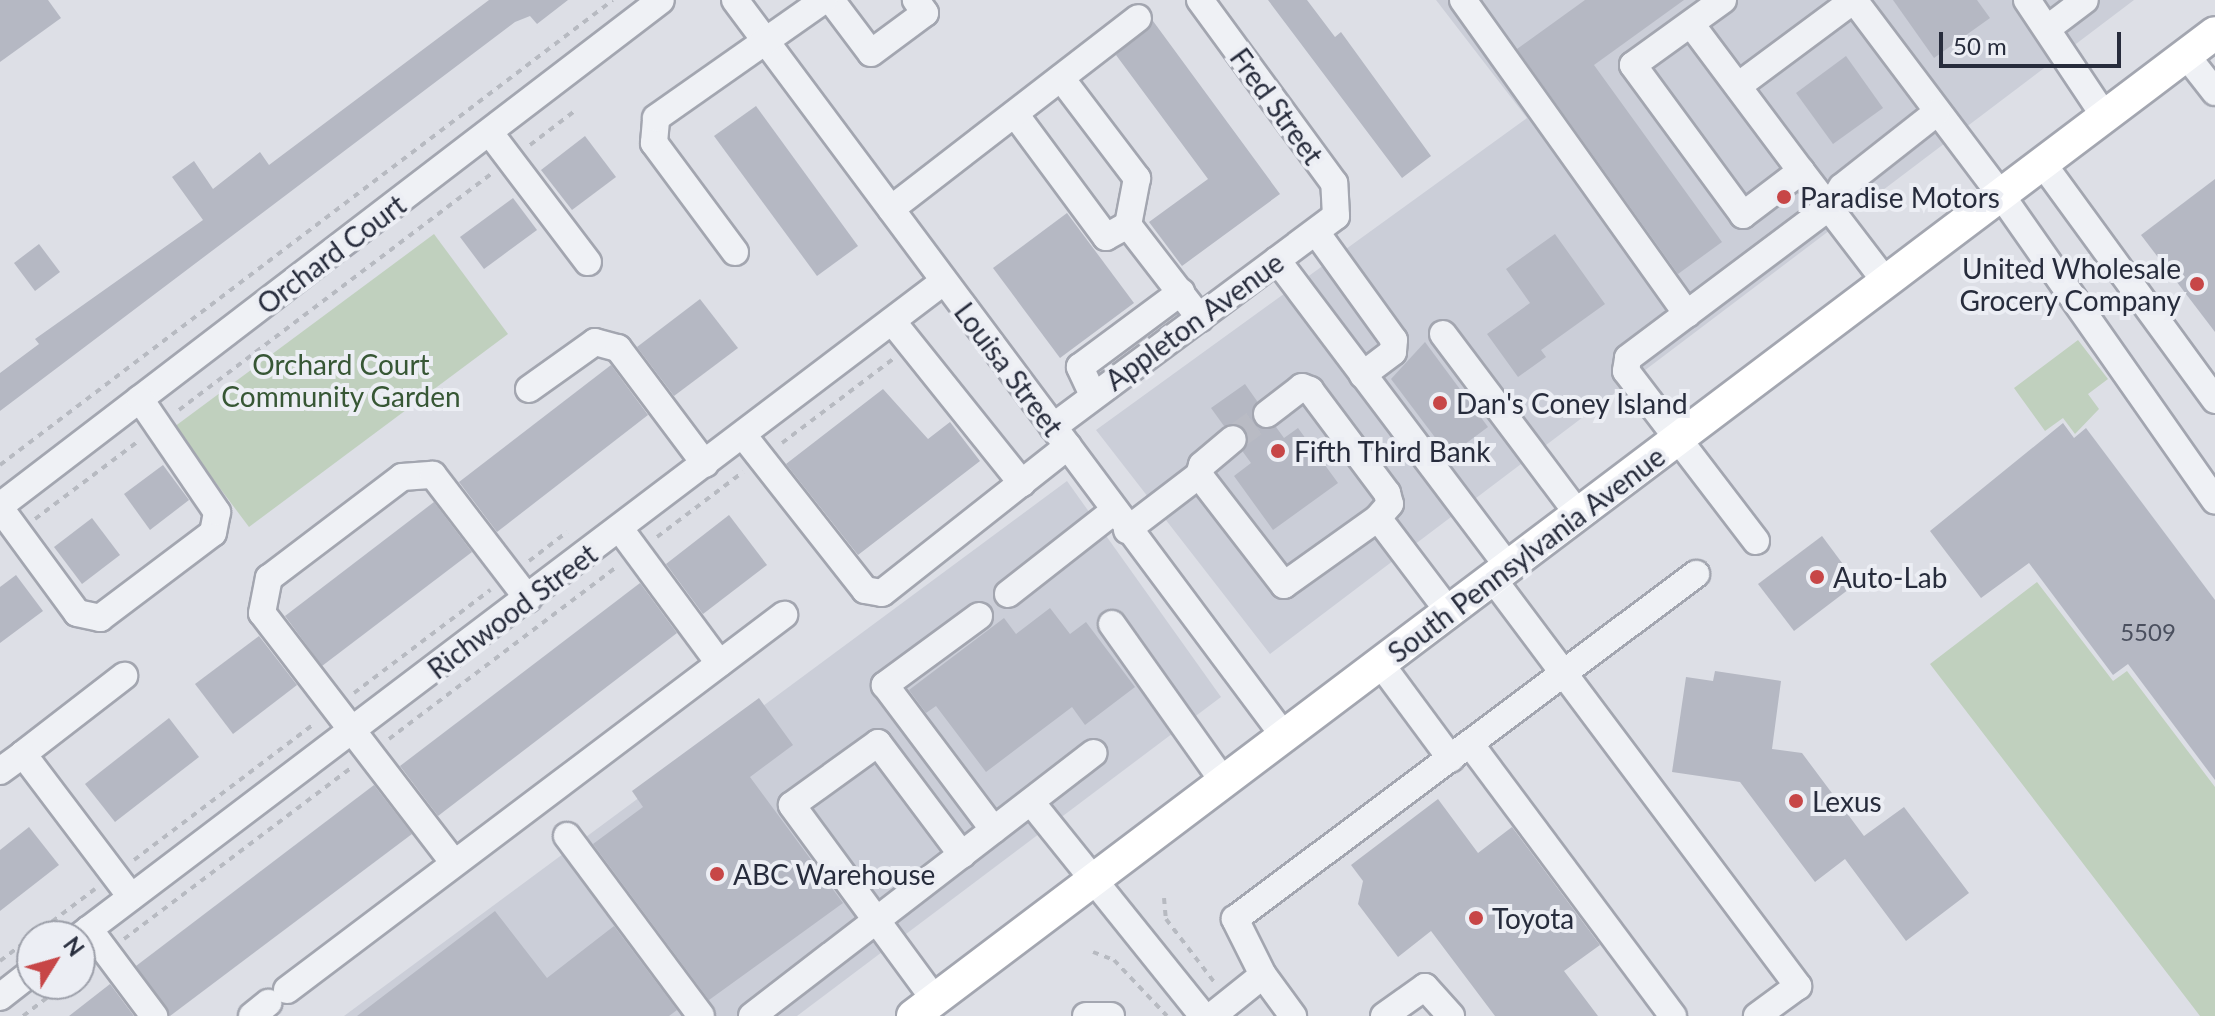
<!DOCTYPE html>
<style>
body{margin:0}
#map{position:relative;width:2215px;height:1016px;overflow:hidden;background:#dddfe6;font-family:Lato,sans-serif}
div>[style]{position:absolute}
[style*='--x']{left:calc(var(--x)*1px);top:calc(var(--y)*1px);width:calc(var(--w)*1px);rotate:calc(var(--a)*1deg)}
.built>*{inset:0;background:#cbced8}
.green>*{inset:0;background:#c0d0be}
.building>*{inset:0;background:#b5b8c3}
.minor-tunnel>*{height:26px;margin-top:-13px;transform-origin:0;background:repeating-linear-gradient(90deg,#b9bbc4 0 26px,transparent 0 39px)}
.path>*{height:4px;margin-top:-2px;transform-origin:0;background:repeating-linear-gradient(90deg,#b7bac1 0 6px,transparent 0 12px)}
.roads{filter:drop-shadow(2px 0 #a3a6b0) drop-shadow(-2px 0 #a3a6b0) drop-shadow(0 2px #a3a6b0) drop-shadow(0 -2px #a3a6b0)}
.minor>*{height:26px;margin:-13px;padding:0 13px;transform-origin:13px;border-radius:13px;background:#eff1f5}
.major>*{height:32px;margin:-16px;padding:0 16px;transform-origin:16px;border-radius:16px;background:#fff}
.dots>*{width:22px;height:22px;translate:-50% -50%;box-sizing:border-box;border:4px solid #eceef4;border-radius:50%}
span{translate:-50% -50%;white-space:nowrap;text-align:center;line-height:1.15;-webkit-text-stroke:8px #eceef4;paint-order:stroke}
.number-label{font-size:24px;color:#4a4f5e}
.number-label span{-webkit-text-stroke-width:0}
.street-label{font-size:28px;color:#272c3c}
.poi-label{font-size:28px;color:#272c3c}
.left{translate:0 -50%;text-align:left}
.right{translate:-100% -50%;text-align:right}
.park-label{font-size:28px;color:#375735}
.north{position:absolute;left:16px;top:920px;width:80px;height:80px;box-sizing:border-box;background:#eceef4;border:2px solid #9da0aa;border-radius:50%;rotate:53deg;font-size:22px;font-weight:700;line-height:32px;text-align:center;color:#272c3c}
.north::after{content:'';display:block;margin:auto;width:28px;height:36px;background:#c74647;clip-path:polygon(50% 0,100% 100%,50% 72%,0 100%)}
.scale{position:absolute;left:1939px;top:32px;width:182px;height:36px;box-sizing:border-box;border:4px solid #272c3c;border-top:0;padding-left:10px;font-size:24px;line-height:28px;white-space:nowrap;color:#272c3c;-webkit-text-stroke:6px #eceef4;paint-order:stroke}
</style>
<div id="map">
<div class="built">
<i style="clip-path:polygon(1436px 0,2134px 0,1270px 654px,1096px 430px,1527px 118px)"></i>
<i style="clip-path:polygon(1067px 481px,1221px 697px,797px 1016px,344px 1016px)"></i>
</div>
<div class="green">
<i style="clip-path:polygon(434px 234px,508px 334px,249px 527px,174px 427px)"></i>
<i style="clip-path:polygon(2078px 340px,2108px 379px,2088px 394px,2099px 409px,2075px 434px,2063px 418px,2045px 431px,2014px 388px)"></i>
<i style="clip-path:polygon(2037px 582px,2113px 681px,2127px 671px,2215px 787px,2215px 1016px,2200px 1016px,1930px 664px)"></i>
</div>
<div class="building">
<i style="clip-path:polygon(0 0,48px 0,61px 18px,0 62px)"></i>
<i style="clip-path:polygon(489px 0,568px 0,537px 24px,530px 16px,515px 22px,0 411px,0 373px,39px 344px,35px 339px,203px 220px,172px 177px,194px 161px,213px 189px,260px 152px,269px 165px)"></i>
<i style="clip-path:polygon(1268px 0,1307px 0,1335px 37px,1341px 32px,1431px 156px,1402px 178px)"></i>
<i style="clip-path:polygon(1585px 0,1684px 0,1594px 65px,1722px 242px,1678px 274px,1517px 49px)"></i>
<i style="clip-path:polygon(1893px 0,1977px 0,1990px 18px,1934px 58px)"></i>
<i style="clip-path:polygon(1153px 21px,1280px 194px,1182px 266px,1149px 222px,1208px 179px,1116px 55px)"></i>
<i style="clip-path:polygon(1846px 56px,1883px 108px,1833px 144px,1796px 93px)"></i>
<i style="clip-path:polygon(756px 106px,858px 246px,817px 276px,714px 136px)"></i>
<i style="clip-path:polygon(585px 136px,616px 177px,572px 210px,541px 170px)"></i>
<i style="clip-path:polygon(2215px 179px,2215px 332px,2141px 235px)"></i>
<i style="clip-path:polygon(513px 198px,537px 230px,484px 269px,460px 237px)"></i>
<i style="clip-path:polygon(1067px 213px,1134px 303px,1060px 358px,993px 268px)"></i>
<i style="clip-path:polygon(1555px 234px,1605px 304px,1541px 350px,1546px 357px,1518px 377px,1487px 334px,1530px 303px,1506px 269px)"></i>
<i style="clip-path:polygon(39px 244px,60px 272px,35px 291px,14px 263px)"></i>
<i style="clip-path:polygon(700px 299px,738px 348px,674px 396px,637px 347px)"></i>
<i style="clip-path:polygon(1425px 342px,1488px 427px,1449px 456px,1391px 379px)"></i>
<i style="clip-path:polygon(611px 365px,648px 415px,497px 532px,459px 482px)"></i>
<i style="clip-path:polygon(1245px 384px,1257px 401px,1255px 424px,1276px 427px,1284px 438px,1298px 428px,1338px 483px,1273px 530px,1234px 476px,1251px 463px,1243px 452px,1246px 429px,1224px 426px,1211px 408px)"></i>
<i style="clip-path:polygon(883px 389px,928px 439px,950px 422px,980px 461px,858px 555px,786px 464px)"></i>
<i style="clip-path:polygon(2063px 423px,2074px 438px,2086px 428px,2215px 600px,2215px 780px,2128px 664px,2113px 675px,2029px 563px,1981px 598px,1930px 531px)"></i>
<i style="clip-path:polygon(163px 465px,189px 500px,150px 530px,124px 494px)"></i>
<i style="clip-path:polygon(434px 502px,472px 552px,322px 666px,285px 616px)"></i>
<i style="clip-path:polygon(729px 515px,767px 565px,703px 614px,666px 564px)"></i>
<i style="clip-path:polygon(92px 518px,120px 555px,82px 584px,54px 547px)"></i>
<i style="clip-path:polygon(1822px 536px,1857px 583px,1794px 631px,1758px 584px)"></i>
<i style="clip-path:polygon(16px 575px,43px 611px,0 643px,0 587px)"></i>
<i style="clip-path:polygon(640px 583px,677px 633px,438px 816px,400px 766px)"></i>
<i style="clip-path:polygon(1050px 608px,1070px 634px,1086px 622px,1135px 687px,1085px 725px,1072px 707px,986px 772px,936px 706px,926px 713px,909px 690px,1004px 618px,1016px 634px)"></i>
<i style="clip-path:polygon(259px 636px,297px 685px,233px 734px,195px 684px)"></i>
<i style="clip-path:polygon(1715px 671px,1781px 681px,1772px 749px,1802px 753px,1864px 836px,1904px 807px,1969px 893px,1906px 941px,1845px 859px,1815px 882px,1740px 782px,1672px 772px,1686px 677px,1713px 681px)"></i>
<i style="clip-path:polygon(759px 698px,793px 745px,750px 777px,843px 903px,709px 1000px,593px 844px,643px 807px,632px 791px)"></i>
<i style="clip-path:polygon(169px 718px,199px 757px,115px 822px,85px 784px)"></i>
<i style="clip-path:polygon(374px 785px,412px 834px,170px 1016px,136px 966px)"></i>
<i style="clip-path:polygon(1438px 799px,1478px 853px,1512px 827px,1600px 945px,1564px 971px,1598px 1016px,1495px 1016px,1431px 931px,1398px 957px,1358px 904px,1363px 881px,1351px 865px)"></i>
<i style="clip-path:polygon(29px 827px,59px 865px,0 911px,0 850px)"></i>
<i style="clip-path:polygon(495px 911px,547px 978px,614px 926px,677px 1010px,669px 1016px,357px 1016px)"></i>
<i style="clip-path:polygon(110px 984px,134px 1016px,69px 1016px)"></i>
</div>
<div class="minor-tunnel">
<i style="--x:1233;--y:439;--w:42;--a:-36.3"></i>
</div>
<div class="path">
<i style="--x:530;--y:145;--w:58;--a:-37.3"></i>
<i style="--x:179;--y:410;--w:391;--a:-37.1"></i>
<i style="--x:782;--y:443;--w:139;--a:-37.1"></i>
<i style="--x:0;--y:465;--w:769;--a:-37.18"></i>
<i style="--x:35;--y:519;--w:131;--a:-37"></i>
<i style="--x:657;--y:537;--w:108;--a:-37.1"></i>
<i style="--x:529;--y:561;--w:48;--a:-37.3"></i>
<i style="--x:354;--y:693;--w:171;--a:-37.1"></i>
<i style="--x:389;--y:739;--w:287;--a:-37.1"></i>
<i style="--x:134;--y:860;--w:227;--a:-37.1"></i>
<i style="--x:1164;--y:898;--w:21;--a:85"></i>
<i style="--x:1166;--y:919;--w:81;--a:52.6"></i>
<i style="--x:33;--y:936;--w:78;--a:-37.2"></i>
<i style="--x:124;--y:939;--w:283;--a:-37"></i>
<i style="--x:1093;--y:952;--w:22;--a:21"></i>
<i style="--x:1114;--y:960;--w:77;--a:46.6"></i>
<i style="--x:0;--y:961;--w:40;--a:-37"></i>
<i style="--x:80;--y:973;--w:11;--a:-38"></i>
<i style="--x:23;--y:1016;--w:53;--a:-37.3"></i>
</div>
<div class="roads">
<div class="minor">
<i style="--x:735;--y:0;--w:918;--a:53.28"></i>
<i style="--x:831;--y:0;--w:66;--a:53"></i>
<i style="--x:871;--y:53;--w:67;--a:-36.5"></i>
<i style="--x:925;--y:13;--w:16;--a:-125"></i>
<i style="--x:1463;--y:0;--w:386;--a:54.5"></i>
<i style="--x:1723;--y:0;--w:111;--a:144.2"></i>
<i style="--x:1633;--y:65;--w:186;--a:53.7"></i>
<i style="--x:1743;--y:215;--w:73;--a:-37.2"></i>
<i style="--x:1801;--y:171;--w:140;--a:52.6"></i>
<i style="--x:1854;--y:0;--w:244;--a:53"></i>
<i style="--x:2001;--y:195;--w:373;--a:55"></i>
<i style="--x:2027;--y:0;--w:141;--a:56.3"></i>
<i style="--x:1691;--y:24;--w:184;--a:53.2"></i>
<i style="--x:2048;--y:28;--w:46;--a:-37.1"></i>
<i style="--x:2186;--y:55;--w:47;--a:51.9"></i>
<i style="--x:1061;--y:78;--w:126;--a:52.8"></i>
<i style="--x:1137;--y:178;--w:48;--a:100.8"></i>
<i style="--x:1128;--y:225;--w:118;--a:52.3"></i>
<i style="--x:1738;--y:86;--w:144;--a:-36.6"></i>
<i style="--x:1015;--y:114;--w:153;--a:53.5"></i>
<i style="--x:1106;--y:237;--w:25;--a:-29"></i>
<i style="--x:490;--y:133;--w:162;--a:52.8"></i>
<i style="--x:2043;--y:164;--w:292;--a:53.9"></i>
<i style="--x:891;--y:209;--w:312;--a:-37.7"></i>
<i style="--x:1316;--y:232;--w:133;--a:54.2"></i>
<i style="--x:1394;--y:340;--w:12;--a:95"></i>
<i style="--x:1393;--y:352;--w:38;--a:143"></i>
<i style="--x:735;--y:252;--w:136;--a:-126.6"></i>
<i style="--x:654;--y:143;--w:25;--a:-85"></i>
<i style="--x:656;--y:118;--w:205;--a:-35.1"></i>
<i style="--x:1277;--y:260;--w:386;--a:53"></i>
<i style="--x:892;--y:321;--w:208;--a:51.3"></i>
<i style="--x:1443;--y:334;--w:226;--a:53.1"></i>
<i style="--x:529;--y:389;--w:81;--a:-35.5"></i>
<i style="--x:595;--y:342;--w:24;--a:15"></i>
<i style="--x:618;--y:348;--w:145;--a:53.1"></i>
<i style="--x:1093;--y:395;--w:31;--a:-115"></i>
<i style="--x:1080;--y:367;--w:126;--a:-36.6"></i>
<i style="--x:1267;--y:414;--w:44;--a:-37.6"></i>
<i style="--x:1302;--y:387;--w:9;--a:21"></i>
<i style="--x:1310;--y:390;--w:129;--a:53.2"></i>
<i style="--x:1387;--y:493;--w:11;--a:75"></i>
<i style="--x:1390;--y:504;--w:18;--a:131"></i>
<i style="--x:1053;--y:427;--w:353;--a:-36.7"></i>
<i style="--x:1336;--y:216;--w:33;--a:-93"></i>
<i style="--x:1334;--y:183;--w:227;--a:-126.2"></i>
<i style="--x:743;--y:435;--w:197;--a:51.8"></i>
<i style="--x:865;--y:590;--w:17;--a:10"></i>
<i style="--x:882;--y:593;--w:237;--a:-38.3"></i>
<i style="--x:1199;--y:475;--w:10;--a:-73"></i>
<i style="--x:1202;--y:465;--w:40;--a:-40"></i>
<i style="--x:0;--y:506;--w:832;--a:-37.43"></i>
<i style="--x:0;--y:508;--w:130;--a:53.7"></i>
<i style="--x:77;--y:613;--w:24;--a:12"></i>
<i style="--x:100;--y:618;--w:141;--a:-37"></i>
<i style="--x:213;--y:533;--w:21;--a:-79"></i>
<i style="--x:217;--y:512;--w:137;--a:-124.3"></i>
<i style="--x:620;--y:529;--w:167;--a:53.5"></i>
<i style="--x:1127;--y:530;--w:91;--a:-37.4"></i>
<i style="--x:1199;--y:475;--w:139;--a:52.3"></i>
<i style="--x:1284;--y:585;--w:115;--a:-35.5"></i>
<i style="--x:1378;--y:518;--w:118;--a:52.9"></i>
<i style="--x:1756;--y:541;--w:214;--a:-127.4"></i>
<i style="--x:1626;--y:371;--w:13;--a:-81"></i>
<i style="--x:1628;--y:358;--w:251;--a:-36.9"></i>
<i style="--x:1829;--y:207;--w:24;--a:-57"></i>
<i style="--x:1842;--y:187;--w:120;--a:-38.2"></i>
<i style="--x:1493;--y:579;--w:509;--a:53.15"></i>
<i style="--x:1798;--y:986;--w:51;--a:143.8"></i>
<i style="--x:1008;--y:594;--w:135;--a:-38.1"></i>
<i style="--x:979;--y:616;--w:117;--a:143.7"></i>
<i style="--x:885;--y:685;--w:181;--a:53.1"></i>
<i style="--x:1112;--y:624;--w:194;--a:54.7"></i>
<i style="--x:1380;--y:663;--w:119;--a:53.5"></i>
<i style="--x:1471;--y:745;--w:338;--a:53.3"></i>
<i style="--x:23;--y:754;--w:128;--a:-37.7"></i>
<i style="--x:0;--y:771;--w:29;--a:-36"></i>
<i style="--x:23;--y:754;--w:179;--a:52.9"></i>
<i style="--x:1031;--y:802;--w:275;--a:51.2"></i>
<i style="--x:567;--y:836;--w:224;--a:53.3"></i>
<i style="--x:454;--y:863;--w:315;--a:-127.5"></i>
<i style="--x:262;--y:613;--w:36;--a:-79"></i>
<i style="--x:269;--y:578;--w:167;--a:-37.2"></i>
<i style="--x:402;--y:477;--w:31;--a:-4"></i>
<i style="--x:433;--y:475;--w:156;--a:52.5"></i>
<i style="--x:89;--y:929;--w:109;--a:53.2"></i>
<i style="--x:80;--y:936;--w:1083;--a:-37.16"></i>
<i style="--x:1263;--y:975;--w:51;--a:53.8"></i>
<i style="--x:287;--y:990;--w:623;--a:-37.04"></i>
<i style="--x:0;--y:997;--w:41;--a:-38"></i>
<i style="--x:935;--y:1000;--w:242;--a:-126.3"></i>
<i style="--x:792;--y:805;--w:106;--a:-35.8"></i>
<i style="--x:878;--y:743;--w:140;--a:53.1"></i>
<i style="--x:252;--y:1016;--w:21;--a:-39"></i>
<i style="--x:752;--y:1016;--w:431;--a:-37.6"></i>
<i style="--x:1086;--y:1016;--w:25;--a:0"></i>
<i style="--x:1212;--y:1016;--w:65;--a:-38.8"></i>
<i style="--x:1263;--y:975;--w:63;--a:-116.6"></i>
<i style="--x:1235;--y:919;--w:576;--a:-36.81"></i>
<i style="--x:1384;--y:1016;--w:50;--a:-35.3"></i>
<i style="--x:1425;--y:987;--w:39;--a:48"></i>
</div>
<div class="major">
<i style="--x:913;--y:1016;--w:1631;--a:-37.05"></i>
</div>
</div>
<div class="dots">
<i style="left:1784px;top:197px;background:#c74647"></i>
<i style="left:2197px;top:284px;background:#c74647"></i>
<i style="left:1440px;top:403px;background:#c74647"></i>
<i style="left:1278px;top:451px;background:#c74647"></i>
<i style="left:1817px;top:577px;background:#c74647"></i>
<i style="left:1796px;top:801px;background:#c74647"></i>
<i style="left:717px;top:874px;background:#c74647"></i>
<i style="left:1476px;top:918px;background:#c74647"></i>
</div>
<div class="number-label">
<span style="left:2148px;top:632px">5509</span>
</div>
<div class="street-label">
<span style="left:1277px;top:106px;rotate:54deg">Fred Street</span>
<span style="left:331px;top:254px;rotate:-37deg">Orchard Court</span>
<span style="left:1194px;top:321px;rotate:-36deg">Appleton Avenue</span>
<span style="left:1009px;top:369px;rotate:53deg">Louisa Street</span>
<span style="left:1526px;top:554px;rotate:-37deg">South Pennsylvania Avenue</span>
<span style="left:512px;top:611px;rotate:-37deg">Richwood Street</span>
</div>
<div class="poi-label">
<span class="left" style="left:1800px;top:197px">Paradise Motors</span>
<span class="right" style="left:2181px;top:284px">United Wholesale<br>Grocery Company</span>
<span class="left" style="left:1456px;top:403px">Dan's Coney Island</span>
<span class="left" style="left:1294px;top:451px">Fifth Third Bank</span>
<span class="left" style="left:1833px;top:577px">Auto-Lab</span>
<span class="left" style="left:1812px;top:801px">Lexus</span>
<span class="left" style="left:733px;top:874px">ABC Warehouse</span>
<span class="left" style="left:1492px;top:918px">Toyota</span>
</div>
<div class="park-label">
<span style="left:341px;top:380px">Orchard Court<br>Community Garden</span>
</div>
<div class="north">N</div>
<div class="scale">50 m</div>
</div>
